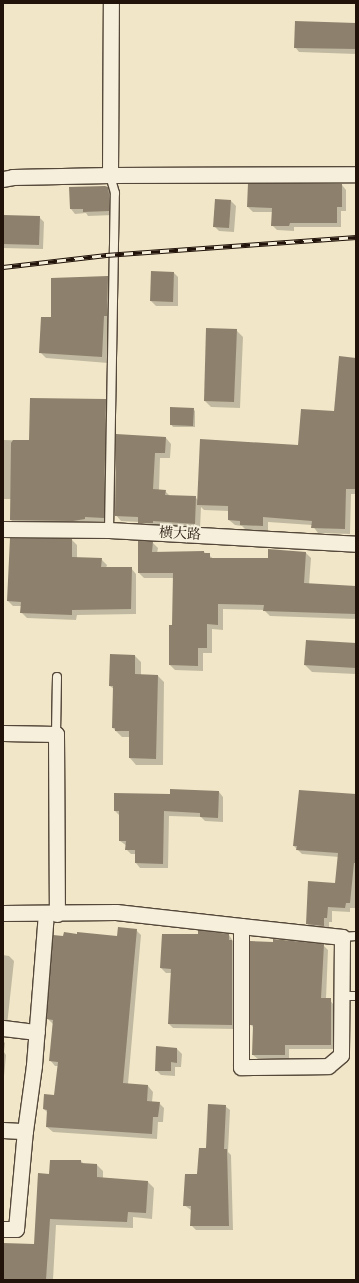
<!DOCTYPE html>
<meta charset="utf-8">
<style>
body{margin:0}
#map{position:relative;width:359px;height:1283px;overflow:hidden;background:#f1e7c8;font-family:Alegreya,"Noto Serif JP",serif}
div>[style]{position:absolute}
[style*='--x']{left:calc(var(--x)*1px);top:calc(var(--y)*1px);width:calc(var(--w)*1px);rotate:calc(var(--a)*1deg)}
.shadow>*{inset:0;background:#0003}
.building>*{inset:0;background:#8d816d}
.roads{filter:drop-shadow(1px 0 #55483a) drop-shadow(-1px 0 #55483a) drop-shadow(0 1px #55483a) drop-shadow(0 -1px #55483a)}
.service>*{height:8px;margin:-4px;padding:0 4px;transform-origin:4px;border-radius:4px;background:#f6efdb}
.minor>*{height:15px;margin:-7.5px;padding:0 7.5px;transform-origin:7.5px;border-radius:7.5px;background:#f6efdb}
.rail>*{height:4.5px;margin-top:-2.25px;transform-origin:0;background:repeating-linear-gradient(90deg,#f6efdb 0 9px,#21130a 0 18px);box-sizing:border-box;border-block:1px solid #21130a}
span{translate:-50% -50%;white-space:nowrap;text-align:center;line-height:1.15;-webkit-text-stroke:4px #f6efdb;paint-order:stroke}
.street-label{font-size:14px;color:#21130a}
.frame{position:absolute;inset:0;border:4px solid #21130a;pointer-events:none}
</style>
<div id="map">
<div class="shadow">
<i style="clip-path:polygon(356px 23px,356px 54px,299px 52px,295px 47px)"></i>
<i style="clip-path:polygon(342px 185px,346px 190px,346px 211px,341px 211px,341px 227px,294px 227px,294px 231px,277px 230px,272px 225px,273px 212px,253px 212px,248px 207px)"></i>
<i style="clip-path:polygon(107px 188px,112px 193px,114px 215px,88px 216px,86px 213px,75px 214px,71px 209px)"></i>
<i style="clip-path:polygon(231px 201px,236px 206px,234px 232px,219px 231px,214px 226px)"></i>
<i style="clip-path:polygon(3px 216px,39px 217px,44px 222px,43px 249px,3px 248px)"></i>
<i style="clip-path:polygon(174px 273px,178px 277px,178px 306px,156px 306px,151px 301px)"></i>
<i style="clip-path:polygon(108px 277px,114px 282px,108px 363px,46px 358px,40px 352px,52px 318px)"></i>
<i style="clip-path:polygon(236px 330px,243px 337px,240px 408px,211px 407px,205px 401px)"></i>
<i style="clip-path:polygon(356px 359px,356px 494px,351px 494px,350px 534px,318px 533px,312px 525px,268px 522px,268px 531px,246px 530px,242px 526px,235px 525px,229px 520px,229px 511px,204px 510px,201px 507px,200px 529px,145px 528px,139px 522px,121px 521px,116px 515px,117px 436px,166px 438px,171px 444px,170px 458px,160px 458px,159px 490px,165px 491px,171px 497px,195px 497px,199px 501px,298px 446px,335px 412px)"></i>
<i style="clip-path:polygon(105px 400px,110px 405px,108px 522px,16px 525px,11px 520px,11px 499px,3px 499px,3px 418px,4px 440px,30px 441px)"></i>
<i style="clip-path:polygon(193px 409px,195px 411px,195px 427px,173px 427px,171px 424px)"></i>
<i style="clip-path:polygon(72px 540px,77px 545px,77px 558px,101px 559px,107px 565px,106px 568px,131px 568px,136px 574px,136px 614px,77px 615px,76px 620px,27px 618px,21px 612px,22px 606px,13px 606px,8px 601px)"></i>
<i style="clip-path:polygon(152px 542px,158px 548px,157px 553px,204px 552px,214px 559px,269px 559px,269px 550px,306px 553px,311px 558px,309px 585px,356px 587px,356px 619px,270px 616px,264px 610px,223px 609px,223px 630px,212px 629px,212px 653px,203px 653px,203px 671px,175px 670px,170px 665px,173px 626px,174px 578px,144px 578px,139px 573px)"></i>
<i style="clip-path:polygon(356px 644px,356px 674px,312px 672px,305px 665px)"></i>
<i style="clip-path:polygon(135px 656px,141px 662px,141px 675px,158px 676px,164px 682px,163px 765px,136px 765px,130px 758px,130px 737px,122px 737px,113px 728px,114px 689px,110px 686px)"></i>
<i style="clip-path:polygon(219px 792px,223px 797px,223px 822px,205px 821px,201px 817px,169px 816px,168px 868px,140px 868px,136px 863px,136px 854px,131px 854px,126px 849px,127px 846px,120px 841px,119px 815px,115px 811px,171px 795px)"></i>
<i style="clip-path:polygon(356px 795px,355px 908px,350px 908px,350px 912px,332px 911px,332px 922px,329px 922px,329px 930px,312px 928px,307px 924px,336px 884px,339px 857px,302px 854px,294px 846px)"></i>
<i style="clip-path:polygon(136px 930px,141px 935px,128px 1084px,148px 1086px,153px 1092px,152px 1102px,159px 1103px,164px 1108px,163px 1122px,158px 1122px,157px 1139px,53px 1132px,47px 1127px,48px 1113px,44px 1109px,55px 1096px,58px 1066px,55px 1066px,50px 1060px,53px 1024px,48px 1019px,64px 937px,118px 937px)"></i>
<i style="clip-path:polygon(229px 935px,236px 946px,236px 1029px,173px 1028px,169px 1024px,171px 973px,166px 973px,161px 968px)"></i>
<i style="clip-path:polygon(251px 942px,323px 945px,328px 950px,326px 999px,329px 999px,333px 1004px,333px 1049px,289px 1049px,289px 1060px,258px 1059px,253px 1055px,254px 1028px,251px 1025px)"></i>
<i style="clip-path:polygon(3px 955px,9px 956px,14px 961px,7px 1025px,3px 1027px)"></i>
<i style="clip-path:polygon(3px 1041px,5px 1043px,4px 1052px,6px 1055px,3px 1087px)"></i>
<i style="clip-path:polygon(157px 1047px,177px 1049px,182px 1054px,181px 1067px,175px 1067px,175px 1076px,161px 1075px,156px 1070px)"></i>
<i style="clip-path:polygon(355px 1048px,356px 1048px,356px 1076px,355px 1075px)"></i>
<i style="clip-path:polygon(225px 1106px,230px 1110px,228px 1152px,231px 1155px,233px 1230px,196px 1230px,191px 1225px,191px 1210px,184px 1205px)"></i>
<i style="clip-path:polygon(81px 1161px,84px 1164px,97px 1165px,103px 1171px,103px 1178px,148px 1182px,154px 1188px,152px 1219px,133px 1217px,133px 1228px,56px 1225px,53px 1280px,3px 1280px,3px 1244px,35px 1245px,50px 1175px)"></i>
</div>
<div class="building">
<i style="clip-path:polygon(295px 21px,356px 23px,356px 49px,294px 48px)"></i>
<i style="clip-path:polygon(248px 183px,342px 184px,342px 207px,337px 207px,337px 223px,290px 223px,289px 226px,271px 226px,272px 208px,247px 207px)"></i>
<i style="clip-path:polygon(105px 186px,108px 187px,109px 194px,109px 211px,83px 212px,83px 209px,70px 209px,69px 187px)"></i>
<i style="clip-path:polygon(215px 199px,231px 200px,229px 228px,213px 227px)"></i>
<i style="clip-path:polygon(3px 215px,40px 216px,39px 245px,3px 244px)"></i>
<i style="clip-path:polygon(151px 271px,174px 272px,173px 302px,150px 301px)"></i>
<i style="clip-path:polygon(108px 276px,107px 316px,104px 316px,102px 357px,39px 353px,41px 317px,51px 317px,51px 278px)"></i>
<i style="clip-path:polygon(206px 328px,237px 329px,234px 402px,204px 401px)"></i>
<i style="clip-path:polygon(339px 356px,356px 358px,356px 489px,346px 489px,345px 529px,311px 528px,312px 521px,263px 517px,263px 526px,240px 525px,240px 521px,228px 520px,228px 506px,197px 505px,200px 439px,298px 445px,301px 409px,334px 411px)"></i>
<i style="clip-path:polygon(30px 398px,106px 399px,104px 518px,85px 517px,85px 519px,73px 521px,10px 520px,11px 443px,13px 440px,29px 440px)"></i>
<i style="clip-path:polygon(170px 407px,194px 408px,193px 426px,170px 425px)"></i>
<i style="clip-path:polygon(116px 434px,166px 437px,165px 453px,155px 453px,153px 489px,166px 490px,165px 495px,196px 496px,195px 524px,153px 521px,153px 523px,138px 523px,138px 517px,115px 516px)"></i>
<i style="clip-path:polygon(10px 538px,72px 539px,72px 557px,102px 558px,101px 567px,132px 567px,131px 609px,72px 610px,72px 615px,20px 613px,21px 602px,7px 601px)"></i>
<i style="clip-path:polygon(138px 541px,153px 541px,152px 552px,204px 551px,204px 553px,210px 553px,210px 558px,268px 558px,268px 549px,306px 552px,304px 583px,356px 586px,356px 614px,263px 611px,264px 605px,218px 604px,218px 625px,207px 624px,207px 648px,198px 648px,198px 666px,169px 665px,169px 625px,172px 625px,173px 573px,138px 573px)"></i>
<i style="clip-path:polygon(306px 640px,356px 643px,356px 668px,304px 665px)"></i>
<i style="clip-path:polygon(110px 654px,135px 655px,135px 674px,158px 675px,156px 759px,129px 758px,129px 731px,115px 731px,115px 728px,112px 728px,113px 686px,109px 686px)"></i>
<i style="clip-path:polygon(170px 789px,219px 791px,218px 818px,200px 817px,200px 813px,164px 811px,163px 864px,135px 863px,135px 850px,125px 850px,126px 841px,119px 841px,119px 811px,114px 811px,114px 793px,170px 794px)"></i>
<i style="clip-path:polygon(299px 790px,356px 794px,356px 863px,354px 863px,350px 903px,346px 903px,345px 908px,328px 907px,327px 918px,324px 918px,324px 926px,306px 924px,308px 881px,335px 883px,338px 853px,296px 850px,297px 846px,293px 846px)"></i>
<i style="clip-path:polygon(118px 927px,137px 929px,123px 1083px,148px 1085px,147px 1101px,160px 1102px,158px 1117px,153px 1117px,152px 1134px,46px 1127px,47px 1110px,43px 1109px,44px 1094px,54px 1095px,58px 1062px,49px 1061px,53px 1020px,47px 1019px,47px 1015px,53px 935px,63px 936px,64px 932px,77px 934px,77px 932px,117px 936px)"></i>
<i style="clip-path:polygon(198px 930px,229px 934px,229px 940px,232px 940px,232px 1025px,168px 1024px,171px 969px,160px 968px,162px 934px,198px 934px)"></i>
<i style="clip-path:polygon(273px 939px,324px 944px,321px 998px,331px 998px,331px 1045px,285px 1045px,285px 1055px,252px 1055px,253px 1025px,250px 1025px,250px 941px,273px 942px)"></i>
<i style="clip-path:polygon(156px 1046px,177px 1048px,177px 1063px,171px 1062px,171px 1071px,155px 1071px)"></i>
<i style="clip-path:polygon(208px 1104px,226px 1105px,224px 1149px,227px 1149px,229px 1226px,190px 1226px,191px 1206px,183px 1206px,185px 1174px,197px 1174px,199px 1148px,206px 1148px)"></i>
<i style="clip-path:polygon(50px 1160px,81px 1160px,81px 1163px,97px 1164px,97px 1177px,148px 1181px,146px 1213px,128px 1212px,127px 1222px,50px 1219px,46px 1280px,3px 1280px,3px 1243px,34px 1244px,38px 1173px,49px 1174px)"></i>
</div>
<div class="roads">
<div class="service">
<i style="--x:109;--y:530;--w:337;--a:-89"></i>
<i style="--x:115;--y:193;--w:19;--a:-106"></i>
<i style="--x:56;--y:734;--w:57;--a:-89"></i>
<i style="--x:342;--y:937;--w:14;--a:-4"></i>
<i style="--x:342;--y:996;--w:14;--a:0"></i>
</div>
<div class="minor">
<i style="--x:110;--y:175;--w:172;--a:-89.7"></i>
<i style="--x:3;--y:179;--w:10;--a:-11"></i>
<i style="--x:13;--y:177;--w:97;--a:-1.2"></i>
<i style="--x:110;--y:175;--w:246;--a:-0.2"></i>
<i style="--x:3;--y:529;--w:106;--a:0.5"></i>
<i style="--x:109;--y:530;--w:247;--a:3.2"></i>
<i style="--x:3;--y:733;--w:53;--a:1.1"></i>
<i style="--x:56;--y:734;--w:180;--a:89.7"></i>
<i style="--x:3;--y:913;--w:113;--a:-0.5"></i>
<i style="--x:116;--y:912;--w:126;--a:6.4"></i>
<i style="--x:241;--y:926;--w:102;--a:6.2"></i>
<i style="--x:342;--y:937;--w:118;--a:90.5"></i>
<i style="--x:341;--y:1055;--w:17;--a:140"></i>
<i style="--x:328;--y:1066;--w:87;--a:179.3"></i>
<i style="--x:241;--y:1067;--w:141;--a:-90"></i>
<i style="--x:3;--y:1028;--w:34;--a:7"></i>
<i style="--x:3;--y:1130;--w:22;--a:3"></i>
<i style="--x:3;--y:1229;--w:13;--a:0"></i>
<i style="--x:16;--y:1229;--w:98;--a:-84.8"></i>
<i style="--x:25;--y:1131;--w:67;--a:-82.2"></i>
<i style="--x:34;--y:1065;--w:151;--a:-85.5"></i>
</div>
</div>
<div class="rail">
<i style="--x:3;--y:267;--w:104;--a:-6.6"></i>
<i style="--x:106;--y:255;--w:251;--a:-4.1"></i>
</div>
<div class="street-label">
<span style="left:180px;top:534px;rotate:3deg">横大路</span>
</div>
<div class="frame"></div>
</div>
